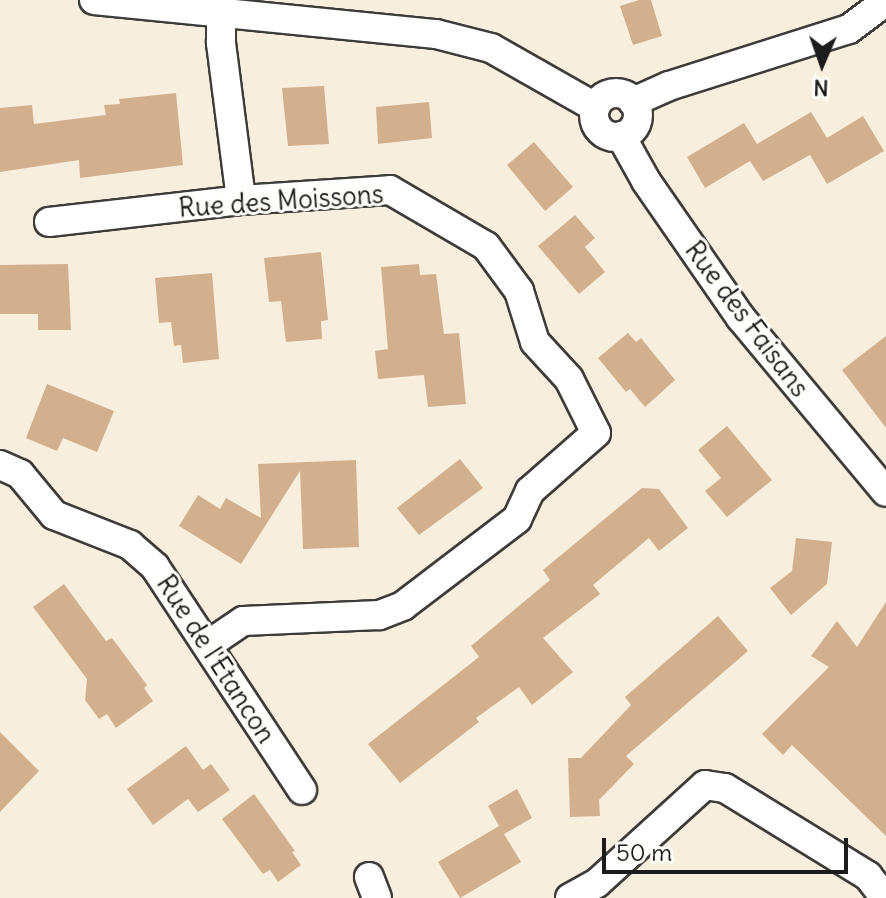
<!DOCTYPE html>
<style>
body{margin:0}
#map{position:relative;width:886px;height:898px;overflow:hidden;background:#f8eedd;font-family:Delius,sans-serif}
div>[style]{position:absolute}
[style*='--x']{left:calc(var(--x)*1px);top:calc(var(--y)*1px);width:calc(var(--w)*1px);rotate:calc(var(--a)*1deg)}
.building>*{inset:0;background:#d3b08d}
.roads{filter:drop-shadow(2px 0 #3d3c39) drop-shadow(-2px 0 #3d3c39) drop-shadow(0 2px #3d3c39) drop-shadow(0 -2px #3d3c39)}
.street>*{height:28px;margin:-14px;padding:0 14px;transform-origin:14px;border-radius:14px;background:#fff}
.street>.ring{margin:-14px;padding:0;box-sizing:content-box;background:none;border:28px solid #fff;border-radius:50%}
span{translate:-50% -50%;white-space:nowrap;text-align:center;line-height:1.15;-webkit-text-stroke:6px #fdfcf7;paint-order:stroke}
.street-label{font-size:26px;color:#1c1c1c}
.north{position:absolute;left:782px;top:24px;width:80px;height:80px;-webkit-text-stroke:6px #fdfcf7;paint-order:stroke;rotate:182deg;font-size:22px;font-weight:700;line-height:32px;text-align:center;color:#1c1c1c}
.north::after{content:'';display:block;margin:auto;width:28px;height:36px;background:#1c1c1c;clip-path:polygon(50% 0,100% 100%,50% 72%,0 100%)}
.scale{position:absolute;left:602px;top:838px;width:246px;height:36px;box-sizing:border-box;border:4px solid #1c1c1c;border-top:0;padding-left:10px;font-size:24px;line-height:28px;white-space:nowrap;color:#1c1c1c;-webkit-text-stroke:6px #fdfcf7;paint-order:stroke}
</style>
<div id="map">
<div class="building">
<i style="clip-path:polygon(639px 0,651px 0,662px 36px,633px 45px,620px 6px)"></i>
<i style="clip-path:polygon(324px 86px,329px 144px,288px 146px,282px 88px)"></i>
<i style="clip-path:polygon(176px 93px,183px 165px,80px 178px,79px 160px,0 172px,0 108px,32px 105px,34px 124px,106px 115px,104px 105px,120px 104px,119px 99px)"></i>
<i style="clip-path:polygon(429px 102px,432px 138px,378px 144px,376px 107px)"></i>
<i style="clip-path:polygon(811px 112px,827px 138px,863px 116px,884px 151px,827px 184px,810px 155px,763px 181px,750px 161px,705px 188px,687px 157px,744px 123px,757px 144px)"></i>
<i style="clip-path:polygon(534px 142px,573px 187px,545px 211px,507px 165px)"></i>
<i style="clip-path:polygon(575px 215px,595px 238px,585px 247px,605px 272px,579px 294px,538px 246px)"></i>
<i style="clip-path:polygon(321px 252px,328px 320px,321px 321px,322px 339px,286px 342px,281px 301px,269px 302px,264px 258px)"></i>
<i style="clip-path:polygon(68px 264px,71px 330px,38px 330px,38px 314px,0 314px,0 265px)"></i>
<i style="clip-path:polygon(419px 264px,420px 275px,436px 274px,444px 334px,459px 333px,466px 404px,428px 407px,424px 375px,378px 379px,375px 351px,388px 349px,381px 267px)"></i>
<i style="clip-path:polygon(212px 273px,219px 359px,183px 363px,181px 345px,174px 346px,171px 322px,159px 323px,155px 278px)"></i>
<i style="clip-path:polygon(628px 333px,636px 342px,641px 338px,675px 380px,645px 407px,630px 389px,626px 392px,598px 358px)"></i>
<i style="clip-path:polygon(886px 336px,886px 428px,842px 370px)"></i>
<i style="clip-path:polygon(47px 384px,114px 411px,97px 452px,63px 438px,57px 451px,26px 438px)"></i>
<i style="clip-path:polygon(727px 426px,772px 480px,727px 517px,705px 491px,721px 478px,698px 450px)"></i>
<i style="clip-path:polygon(460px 459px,483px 488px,419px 535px,397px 508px)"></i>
<i style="clip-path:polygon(356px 460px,359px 547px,303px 549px,300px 471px,241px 564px,179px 526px,198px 495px,220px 509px,226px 498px,261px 518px,258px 464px)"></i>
<i style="clip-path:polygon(642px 488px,659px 489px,688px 528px,659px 551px,649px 538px,593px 585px,600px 594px,543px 638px,573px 672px,532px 705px,519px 687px,476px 718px,479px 722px,400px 783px,368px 744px,479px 657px,471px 646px,550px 580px,543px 570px)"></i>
<i style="clip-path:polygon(796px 538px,832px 542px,827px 584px,791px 615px,770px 588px,792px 571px)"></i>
<i style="clip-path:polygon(64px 584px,106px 641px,112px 638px,147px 685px,144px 688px,153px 701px,116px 728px,107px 714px,99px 719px,85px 700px,87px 679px,33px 607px)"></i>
<i style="clip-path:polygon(886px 602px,886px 836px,792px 745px,783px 755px,762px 734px,829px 667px,811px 656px,837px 621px,857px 647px)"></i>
<i style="clip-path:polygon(718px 616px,748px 651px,626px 756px,634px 764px,599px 800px,600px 816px,570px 817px,568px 758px,581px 758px,631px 705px,625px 697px)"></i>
<i style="clip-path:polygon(0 732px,39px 771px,0 812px)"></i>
<i style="clip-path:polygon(186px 746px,203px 770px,211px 764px,230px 790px,198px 812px,188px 799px,153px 825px,127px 789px)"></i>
<i style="clip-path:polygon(517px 789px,532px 818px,504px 834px,521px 862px,460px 898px,438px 862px,499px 826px,488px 806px)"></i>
<i style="clip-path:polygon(254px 794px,295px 851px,292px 852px,301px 865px,278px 882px,270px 870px,263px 874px,222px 819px)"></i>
</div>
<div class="roads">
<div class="street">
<i style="--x:94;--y:0;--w:344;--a:5.7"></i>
<i style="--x:436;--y:34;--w:57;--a:14.3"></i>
<i style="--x:491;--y:48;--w:120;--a:29.6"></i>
<i style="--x:221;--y:14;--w:29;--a:90"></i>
<i style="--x:221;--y:43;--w:158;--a:82.7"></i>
<i class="ring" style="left:594px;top:93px;width:16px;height:16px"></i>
<i style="--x:633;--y:102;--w:39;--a:-24"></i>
<i style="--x:669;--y:86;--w:189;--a:-17.6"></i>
<i style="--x:849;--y:29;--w:38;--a:-37"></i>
<i style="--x:621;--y:136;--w:51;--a:60.9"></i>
<i style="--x:646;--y:181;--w:167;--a:55.3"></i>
<i style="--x:741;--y:318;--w:226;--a:50.2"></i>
<i style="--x:49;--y:222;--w:193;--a:-6.5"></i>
<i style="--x:241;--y:200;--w:149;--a:-3.8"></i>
<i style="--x:390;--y:190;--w:111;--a:30.3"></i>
<i style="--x:486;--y:246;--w:56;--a:53.7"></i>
<i style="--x:519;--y:291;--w:53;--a:72.6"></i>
<i style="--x:535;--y:342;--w:50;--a:47.4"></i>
<i style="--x:569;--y:379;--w:60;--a:63.4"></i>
<i style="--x:596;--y:433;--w:88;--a:138.7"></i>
<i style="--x:530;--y:491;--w:31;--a:115"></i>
<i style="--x:517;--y:519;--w:143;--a:142.7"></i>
<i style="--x:403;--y:606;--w:26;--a:159"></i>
<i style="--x:379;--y:615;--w:136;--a:177.5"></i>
<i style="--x:243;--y:621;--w:41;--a:145.9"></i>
<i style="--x:0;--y:465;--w:22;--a:24"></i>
<i style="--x:20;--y:474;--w:53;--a:50.3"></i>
<i style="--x:54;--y:515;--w:82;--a:21.5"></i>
<i style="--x:130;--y:545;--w:33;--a:41"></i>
<i style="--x:155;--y:567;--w:267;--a:56.6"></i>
<i style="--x:369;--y:877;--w:22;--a:69"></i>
<i style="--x:570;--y:898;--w:31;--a:-29"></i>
<i style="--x:597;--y:883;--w:146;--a:-42.2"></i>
<i style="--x:705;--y:785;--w:20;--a:9"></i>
<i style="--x:725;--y:788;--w:168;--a:31.6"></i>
<i style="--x:868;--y:876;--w:28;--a:52"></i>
</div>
</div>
<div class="street-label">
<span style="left:281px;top:201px;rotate:-4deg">Rue des Moissons</span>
<span style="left:747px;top:319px;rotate:53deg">Rue des Faisans</span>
<span style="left:216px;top:659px;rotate:57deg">Rue de l'Etancon</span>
</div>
<div class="north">N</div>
<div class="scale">50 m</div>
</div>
